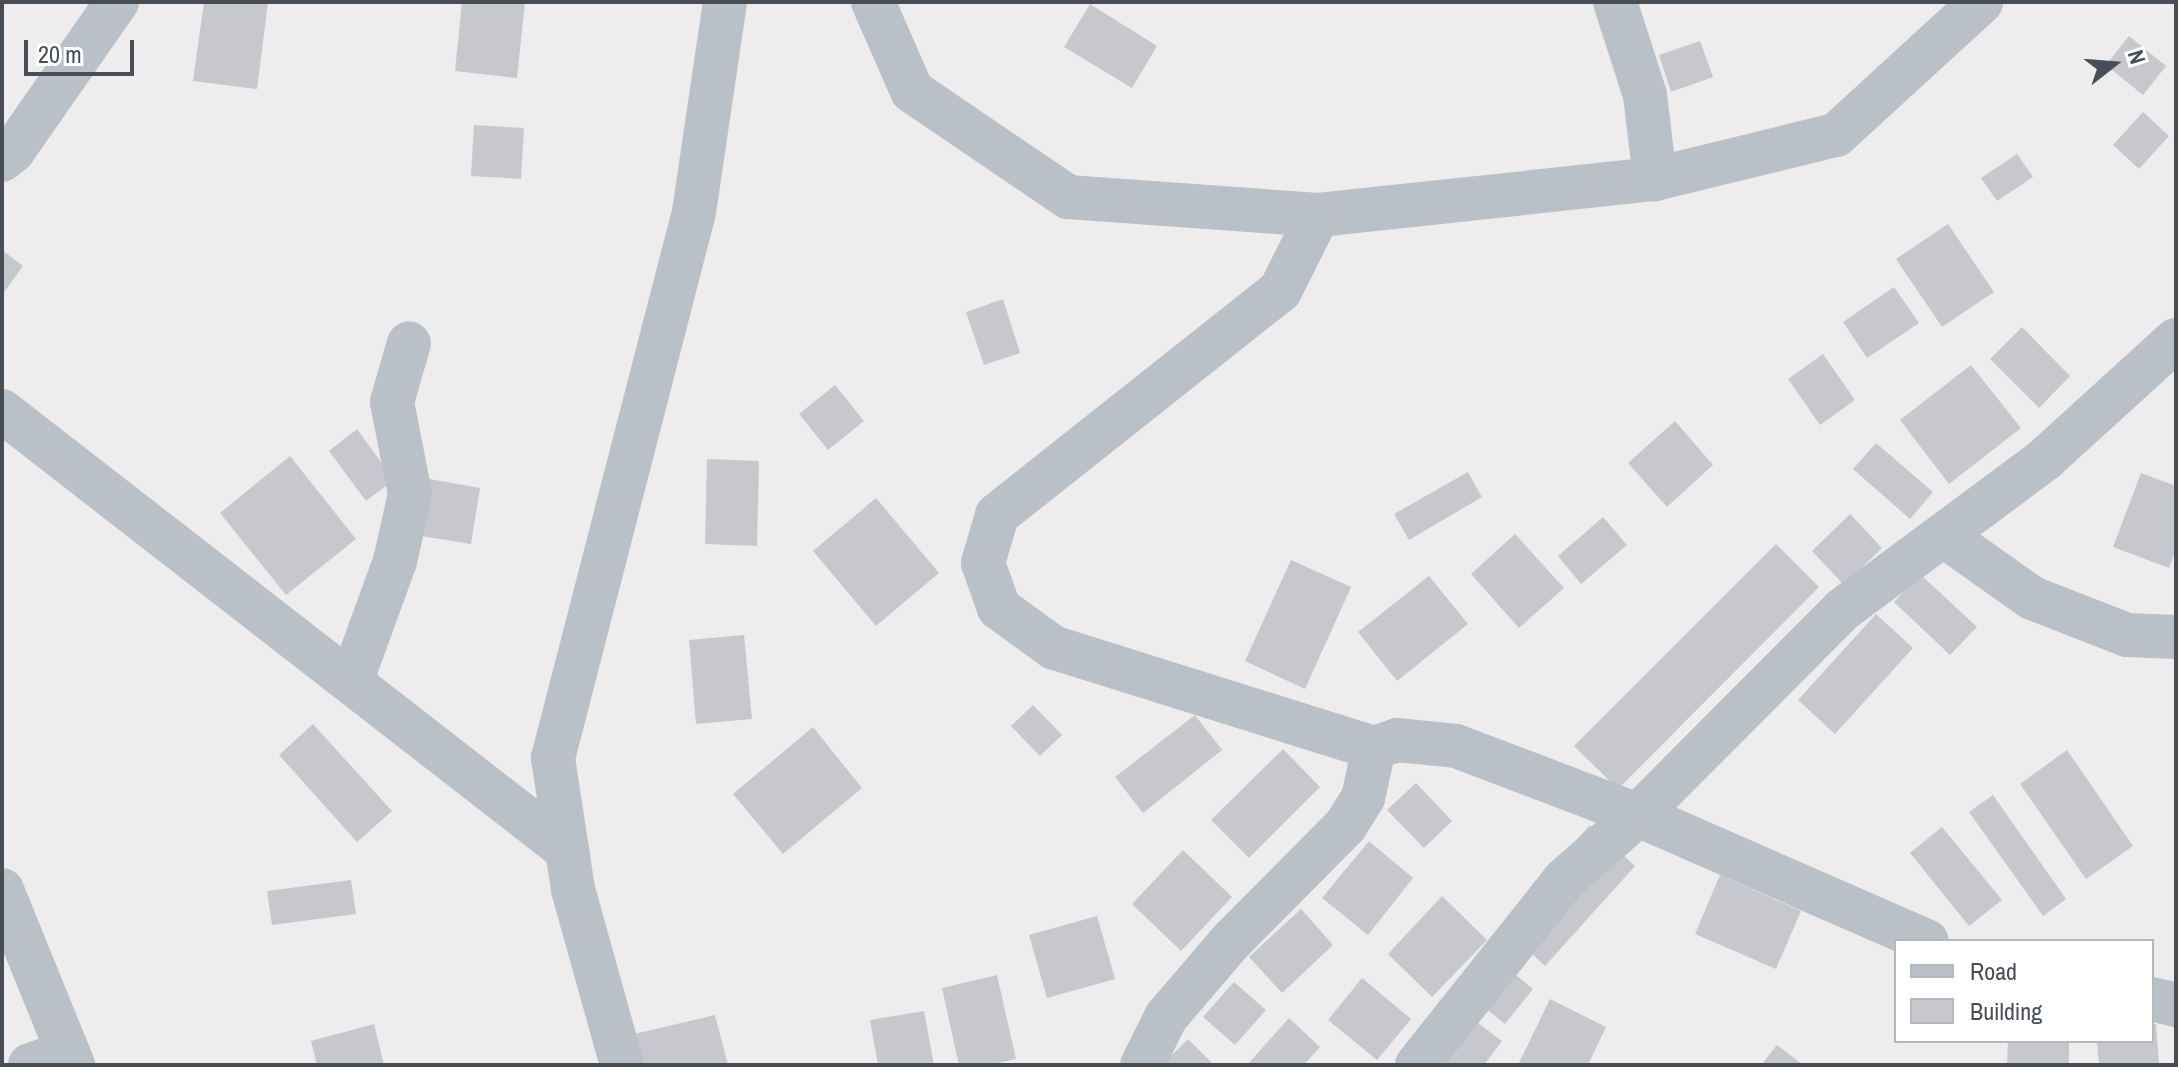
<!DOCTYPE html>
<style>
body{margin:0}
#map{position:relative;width:2178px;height:1067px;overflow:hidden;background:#eeecec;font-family:"Archivo Narrow",sans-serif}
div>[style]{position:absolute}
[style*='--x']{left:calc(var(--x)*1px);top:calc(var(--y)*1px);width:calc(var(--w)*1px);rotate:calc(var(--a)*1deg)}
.building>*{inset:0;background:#c7c8ce}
.minor>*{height:44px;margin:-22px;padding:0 22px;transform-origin:22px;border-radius:22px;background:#b9c0c7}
span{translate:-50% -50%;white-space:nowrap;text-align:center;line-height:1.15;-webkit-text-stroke:7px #fff;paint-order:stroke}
.frame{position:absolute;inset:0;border:4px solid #474e57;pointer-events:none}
.legend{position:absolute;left:1894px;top:939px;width:260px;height:104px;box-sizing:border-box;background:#fff;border:2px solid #b5b8bc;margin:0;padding:10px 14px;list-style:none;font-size:24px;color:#474e57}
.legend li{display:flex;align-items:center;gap:16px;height:40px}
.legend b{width:40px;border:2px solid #b5b8bc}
.north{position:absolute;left:2074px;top:24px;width:80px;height:80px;-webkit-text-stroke:6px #fff;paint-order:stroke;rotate:73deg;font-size:22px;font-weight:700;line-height:32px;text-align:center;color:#474e57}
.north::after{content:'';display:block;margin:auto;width:28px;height:36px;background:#474e57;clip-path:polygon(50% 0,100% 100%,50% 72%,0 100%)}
.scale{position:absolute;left:24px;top:40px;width:110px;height:36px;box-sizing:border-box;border:4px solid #474e57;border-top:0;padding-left:10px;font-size:24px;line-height:28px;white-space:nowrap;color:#474e57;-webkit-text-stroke:6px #fff;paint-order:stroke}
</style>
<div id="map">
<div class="building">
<i style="clip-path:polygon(204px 2px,268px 2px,257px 89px,193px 81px)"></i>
<i style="clip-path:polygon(462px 2px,525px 2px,517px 78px,455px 71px)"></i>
<i style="clip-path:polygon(1090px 4px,1157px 46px,1132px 88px,1064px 47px)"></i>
<i style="clip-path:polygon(2129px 36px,2166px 66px,2143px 95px,2106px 65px)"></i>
<i style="clip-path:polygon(1700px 41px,1713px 77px,1671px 92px,1659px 55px)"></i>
<i style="clip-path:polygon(2143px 112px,2169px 136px,2139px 169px,2113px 145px)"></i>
<i style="clip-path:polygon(474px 125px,524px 128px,521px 179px,471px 176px)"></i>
<i style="clip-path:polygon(2017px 154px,2033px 177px,1997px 201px,1981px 178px)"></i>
<i style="clip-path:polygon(1948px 224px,1994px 292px,1942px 327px,1896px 259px)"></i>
<i style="clip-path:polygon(2px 250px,23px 266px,2px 295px)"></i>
<i style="clip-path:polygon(1894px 287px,1919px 323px,1867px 358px,1843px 322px)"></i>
<i style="clip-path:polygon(1003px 299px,1020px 353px,984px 365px,966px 312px)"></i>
<i style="clip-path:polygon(2022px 327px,2070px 376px,2039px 408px,1990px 359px)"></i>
<i style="clip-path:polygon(1823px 354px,1855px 400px,1820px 425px,1788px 379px)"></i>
<i style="clip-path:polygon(1971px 365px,2021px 428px,1949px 484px,1900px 420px)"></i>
<i style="clip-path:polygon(835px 385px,864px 421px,828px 450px,799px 414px)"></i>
<i style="clip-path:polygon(1675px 421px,1713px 465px,1667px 507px,1628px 463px)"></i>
<i style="clip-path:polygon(357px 429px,394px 480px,366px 501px,329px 451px)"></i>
<i style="clip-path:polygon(1876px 443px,1933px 492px,1910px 519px,1853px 469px)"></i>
<i style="clip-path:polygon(290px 456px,356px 539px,286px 595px,220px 513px)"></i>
<i style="clip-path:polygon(707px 459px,759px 461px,757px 546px,705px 544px)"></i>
<i style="clip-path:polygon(1468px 472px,1482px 497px,1409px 540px,1394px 514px)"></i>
<i style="clip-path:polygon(2141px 473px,2176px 486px,2176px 549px,2169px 568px,2113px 547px)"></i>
<i style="clip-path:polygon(424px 478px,480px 488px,471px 544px,415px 535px)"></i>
<i style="clip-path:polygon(876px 498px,939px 573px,876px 626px,813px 551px)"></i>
<i style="clip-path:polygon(1850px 514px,1882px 548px,1844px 585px,1812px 551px)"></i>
<i style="clip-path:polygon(1603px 517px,1627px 545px,1581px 584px,1558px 556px)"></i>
<i style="clip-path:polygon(1515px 534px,1564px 588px,1519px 628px,1471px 574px)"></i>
<i style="clip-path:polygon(1776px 544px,1819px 587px,1618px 789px,1574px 746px)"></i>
<i style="clip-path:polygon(1291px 560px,1351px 587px,1305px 689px,1245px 661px)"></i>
<i style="clip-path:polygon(1920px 574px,1977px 627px,1950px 655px,1894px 602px)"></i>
<i style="clip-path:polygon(1429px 576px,1468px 624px,1397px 681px,1358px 632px)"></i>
<i style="clip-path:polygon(1876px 614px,1913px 648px,1835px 734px,1798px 700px)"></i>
<i style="clip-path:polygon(744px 635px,752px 719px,696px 724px,689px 640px)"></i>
<i style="clip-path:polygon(1033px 705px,1062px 735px,1040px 756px,1011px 726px)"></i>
<i style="clip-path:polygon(1195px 715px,1222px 750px,1143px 813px,1115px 777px)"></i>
<i style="clip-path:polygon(313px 724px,392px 811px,357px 842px,279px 755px)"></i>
<i style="clip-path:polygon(813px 727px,862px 788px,783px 854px,733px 794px)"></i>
<i style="clip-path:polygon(1283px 749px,1320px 787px,1249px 858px,1211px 820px)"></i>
<i style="clip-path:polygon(2067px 750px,2133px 846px,2086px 879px,2020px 784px)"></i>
<i style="clip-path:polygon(1416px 783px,1452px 821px,1424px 848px,1387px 810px)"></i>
<i style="clip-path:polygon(1993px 795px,2066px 899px,2043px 916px,1969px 812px)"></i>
<i style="clip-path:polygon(1590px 825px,1635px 866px,1545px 966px,1501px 925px)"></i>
<i style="clip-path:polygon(1942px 827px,2002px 900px,1969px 926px,1910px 853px)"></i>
<i style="clip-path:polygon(1369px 841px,1413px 878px,1368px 935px,1322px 898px)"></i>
<i style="clip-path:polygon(1183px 850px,1232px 897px,1181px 951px,1132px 904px)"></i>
<i style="clip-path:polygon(1720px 875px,1801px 911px,1776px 969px,1695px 934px)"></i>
<i style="clip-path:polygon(351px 880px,356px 914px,272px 925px,267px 891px)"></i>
<i style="clip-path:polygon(1442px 896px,1487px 940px,1432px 997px,1388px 954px)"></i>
<i style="clip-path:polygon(1301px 909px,1333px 945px,1282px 993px,1249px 957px)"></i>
<i style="clip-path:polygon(1097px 916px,1115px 979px,1047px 998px,1029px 935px)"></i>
<i style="clip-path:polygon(1491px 954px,1533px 989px,1505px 1024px,1463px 990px)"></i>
<i style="clip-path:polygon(997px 975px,1016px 1059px,988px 1065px,959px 1065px,942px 988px)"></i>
<i style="clip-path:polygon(1362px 978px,1411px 1019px,1377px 1060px,1328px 1020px)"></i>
<i style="clip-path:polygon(1234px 982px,1266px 1010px,1235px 1045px,1203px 1017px)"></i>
<i style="clip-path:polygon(1550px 999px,1606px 1027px,1588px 1065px,1518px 1065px)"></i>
<i style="clip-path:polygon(1451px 1003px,1502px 1041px,1484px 1065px,1404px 1065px)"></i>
<i style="clip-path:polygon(924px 1011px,934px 1065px,878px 1065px,870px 1020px)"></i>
<i style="clip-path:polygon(715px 1015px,728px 1065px,638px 1065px,630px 1035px)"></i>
<i style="clip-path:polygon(1289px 1018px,1320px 1047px,1304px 1065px,1247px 1065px)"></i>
<i style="clip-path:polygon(374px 1024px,384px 1065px,317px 1065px,311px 1041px)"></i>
<i style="clip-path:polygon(2152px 1024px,2156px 1024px,2159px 1065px,2099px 1065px,2097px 1041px,2152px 1041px)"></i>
<i style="clip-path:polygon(1188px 1039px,1214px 1065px,1162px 1065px)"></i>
<i style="clip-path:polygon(2008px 1041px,2069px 1041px,2069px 1065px,2007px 1065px)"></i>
<i style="clip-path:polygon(1777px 1045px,1803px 1065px,1761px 1065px)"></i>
</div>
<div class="minor">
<i style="--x:873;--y:2;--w:97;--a:66.3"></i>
<i style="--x:912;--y:91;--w:189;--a:34.2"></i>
<i style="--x:1068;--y:197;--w:251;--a:4.1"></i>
<i style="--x:1318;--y:215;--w:339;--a:-6.1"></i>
<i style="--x:1655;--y:179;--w:186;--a:-13.7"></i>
<i style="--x:1836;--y:135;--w:197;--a:-42.5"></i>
<i style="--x:1615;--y:2;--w:98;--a:72.1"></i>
<i style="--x:1645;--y:95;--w:85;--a:83.2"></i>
<i style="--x:2;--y:160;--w:14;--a:-39"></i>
<i style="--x:13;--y:151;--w:182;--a:-55.1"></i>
<i style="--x:2;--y:411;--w:716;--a:37.85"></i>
<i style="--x:1943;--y:535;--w:109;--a:35.3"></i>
<i style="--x:2032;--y:598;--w:102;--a:21.3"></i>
<i style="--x:2127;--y:635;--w:49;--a:2.3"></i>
<i style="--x:351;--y:682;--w:129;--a:-70"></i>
<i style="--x:395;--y:561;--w:69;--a:-77.4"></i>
<i style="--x:410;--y:494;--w:94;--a:-101.1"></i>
<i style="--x:392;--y:402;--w:61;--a:-73.9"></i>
<i style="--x:1374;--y:748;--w:24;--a:-19"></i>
<i style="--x:1397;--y:740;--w:59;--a:5.8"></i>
<i style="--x:1456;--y:746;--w:195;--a:20.8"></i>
<i style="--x:1638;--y:815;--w:315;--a:23.6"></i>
<i style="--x:2;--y:890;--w:189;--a:67.9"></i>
<i style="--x:2152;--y:999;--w:25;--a:14"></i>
<i style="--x:30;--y:1065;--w:40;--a:-18.9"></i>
<i style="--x:622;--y:1065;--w:183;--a:-105.6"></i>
<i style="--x:573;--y:889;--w:133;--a:-98.7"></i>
<i style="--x:553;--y:758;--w:564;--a:-75.52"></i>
<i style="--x:694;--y:212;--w:212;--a:-81.6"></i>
<i style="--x:1142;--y:1065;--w:54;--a:-63.4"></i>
<i style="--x:1166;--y:1017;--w:100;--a:-49.5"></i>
<i style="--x:1231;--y:941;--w:163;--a:-45.2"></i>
<i style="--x:1346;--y:825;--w:32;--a:-58"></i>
<i style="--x:1363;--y:798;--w:51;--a:-77.6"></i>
<i style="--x:1374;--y:748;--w:335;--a:-162.6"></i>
<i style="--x:1054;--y:648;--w:68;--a:-144"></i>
<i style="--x:999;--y:608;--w:48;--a:-109.6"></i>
<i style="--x:983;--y:563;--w:50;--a:-73.7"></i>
<i style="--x:997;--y:515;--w:361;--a:-38.4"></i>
<i style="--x:1280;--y:291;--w:85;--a:-63.4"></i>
<i style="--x:1417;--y:1065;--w:236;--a:-51.5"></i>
<i style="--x:1564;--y:880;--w:98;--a:-41.3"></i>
<i style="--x:1638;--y:815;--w:289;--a:-45.1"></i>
<i style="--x:1842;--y:610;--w:253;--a:-36.6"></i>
<i style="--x:2045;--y:459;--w:177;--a:-42.3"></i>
</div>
<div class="frame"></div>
<ul class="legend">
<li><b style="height:10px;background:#b9c0c7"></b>Road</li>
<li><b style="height:22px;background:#c7c8ce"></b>Building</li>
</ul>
<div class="north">N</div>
<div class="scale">20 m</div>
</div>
